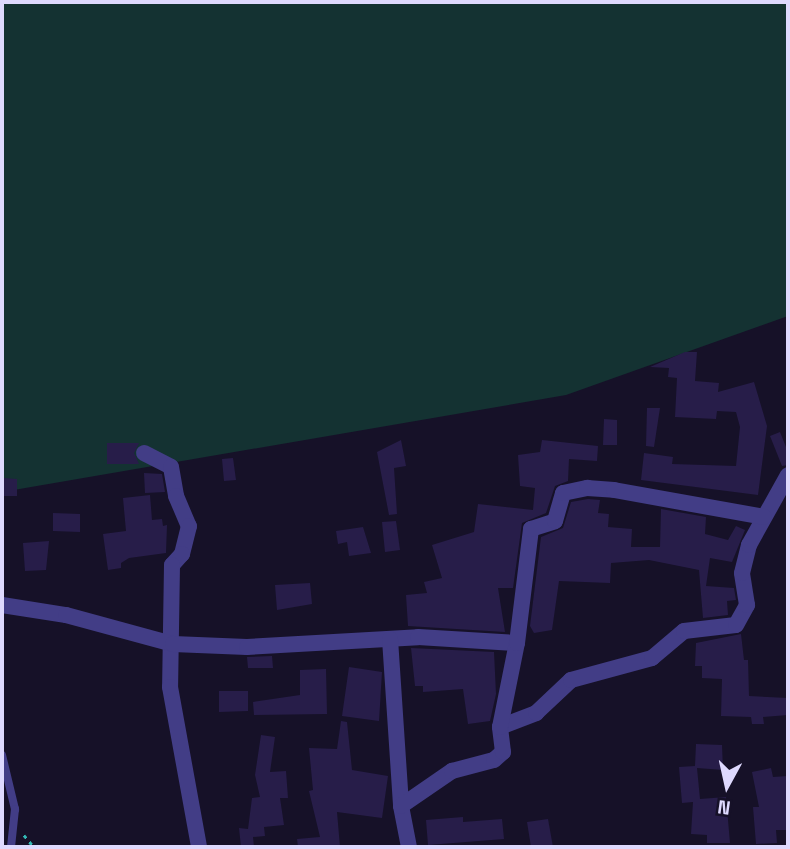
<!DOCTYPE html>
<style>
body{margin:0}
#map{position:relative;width:790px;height:849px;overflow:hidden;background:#161128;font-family:"Space Grotesk",sans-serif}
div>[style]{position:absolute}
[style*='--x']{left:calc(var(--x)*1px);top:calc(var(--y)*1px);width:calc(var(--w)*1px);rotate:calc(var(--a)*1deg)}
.green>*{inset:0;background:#143232}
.building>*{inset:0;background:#271d49}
.path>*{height:2.5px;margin-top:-1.25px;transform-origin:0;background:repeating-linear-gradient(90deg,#33b8b5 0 3.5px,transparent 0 8.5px)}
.service>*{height:8px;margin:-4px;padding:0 4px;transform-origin:4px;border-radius:4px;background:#423d86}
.minor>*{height:16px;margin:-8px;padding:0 8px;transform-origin:8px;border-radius:8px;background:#423d86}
span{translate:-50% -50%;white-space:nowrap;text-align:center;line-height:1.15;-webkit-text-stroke:5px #161128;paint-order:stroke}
.frame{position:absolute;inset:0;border:4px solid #ded9fe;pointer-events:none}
.north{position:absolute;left:692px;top:751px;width:70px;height:70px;-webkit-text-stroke:5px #161128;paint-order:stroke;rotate:188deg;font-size:19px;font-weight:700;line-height:28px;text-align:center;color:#ded9fe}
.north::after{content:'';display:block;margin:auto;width:24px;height:32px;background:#ded9fe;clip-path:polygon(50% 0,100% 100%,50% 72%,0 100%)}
</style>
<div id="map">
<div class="green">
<i style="clip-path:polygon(2px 2px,788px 2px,788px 316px,566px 395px,2px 492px)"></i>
</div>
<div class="building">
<i style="clip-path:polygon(685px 352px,697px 352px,695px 381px,719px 383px,718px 392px,754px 382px,767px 426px,758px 495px,641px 480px,644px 453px,673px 457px,672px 464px,736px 466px,740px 427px,736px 412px,717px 411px,716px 419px,675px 417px,677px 378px,668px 377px,669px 368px,650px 367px)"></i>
<i style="clip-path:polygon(647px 408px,660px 408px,654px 447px,646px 446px)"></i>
<i style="clip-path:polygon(604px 419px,617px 420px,617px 445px,603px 445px)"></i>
<i style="clip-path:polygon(780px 432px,788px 452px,788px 465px,782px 466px,770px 436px)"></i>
<i style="clip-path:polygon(401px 440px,406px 466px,394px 468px,397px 514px,389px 515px,377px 452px)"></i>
<i style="clip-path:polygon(542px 440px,598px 446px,597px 461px,569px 459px,568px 481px,555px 486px,546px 513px,522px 523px,513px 588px,498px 588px,505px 632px,408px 626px,406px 595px,427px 593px,424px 582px,442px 578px,432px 545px,474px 532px,478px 504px,533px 510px,535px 488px,520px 486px,518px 455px,540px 452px)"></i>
<i style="clip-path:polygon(107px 443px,139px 443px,134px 453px,139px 464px,107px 464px)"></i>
<i style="clip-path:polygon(233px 458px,236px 480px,224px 481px,222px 459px)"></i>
<i style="clip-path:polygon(144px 473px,162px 474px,165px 492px,145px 493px)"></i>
<i style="clip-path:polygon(3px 478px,17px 479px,17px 496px,2px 496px)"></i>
<i style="clip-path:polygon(150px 495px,152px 520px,162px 519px,163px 526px,167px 525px,166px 553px,129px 558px,121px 563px,121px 568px,108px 570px,103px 534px,126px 531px,123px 498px)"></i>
<i style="clip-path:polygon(588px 499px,600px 500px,598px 513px,609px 514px,608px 527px,632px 529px,631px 547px,660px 547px,661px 509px,706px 517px,705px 534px,728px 540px,736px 526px,745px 530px,732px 562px,710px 558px,706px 586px,734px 588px,736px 600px,727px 601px,728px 615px,703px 618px,699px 570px,649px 560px,611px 563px,610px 583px,559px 581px,552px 630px,534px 633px,530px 626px,541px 537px,563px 528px,571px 502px)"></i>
<i style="clip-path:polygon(53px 513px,80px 514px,80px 532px,53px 531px)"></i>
<i style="clip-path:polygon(396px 521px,400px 550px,385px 552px,382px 522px)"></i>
<i style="clip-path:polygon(363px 527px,371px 553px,349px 556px,347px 542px,338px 544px,336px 531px)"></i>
<i style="clip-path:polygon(49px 541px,46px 570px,25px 571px,23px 543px)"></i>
<i style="clip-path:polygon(310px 583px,312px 604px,277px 610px,275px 585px)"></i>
<i style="clip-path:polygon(741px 634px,744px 660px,748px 660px,749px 696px,788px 698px,788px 715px,763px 717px,764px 724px,752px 724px,751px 717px,721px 716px,722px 679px,702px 678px,702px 666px,695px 666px,696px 643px)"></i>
<i style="clip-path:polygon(411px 648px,494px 652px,496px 694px,490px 721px,468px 724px,463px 689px,423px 692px,423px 686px,415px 686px)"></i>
<i style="clip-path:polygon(272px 656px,273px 668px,248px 668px,247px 657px)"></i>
<i style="clip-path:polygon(349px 667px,382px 672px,379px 721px,342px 716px)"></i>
<i style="clip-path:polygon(326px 669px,327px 714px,254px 715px,253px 702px,300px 695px,300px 670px)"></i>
<i style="clip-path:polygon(219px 691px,248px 691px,248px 711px,219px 712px)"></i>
<i style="clip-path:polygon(341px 721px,347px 722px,352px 770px,388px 776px,382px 818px,337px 812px,340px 847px,298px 847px,297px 839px,320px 837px,309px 791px,313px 790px,309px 748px,337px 749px)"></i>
<i style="clip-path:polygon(261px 735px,275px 737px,270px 772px,286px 771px,288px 798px,280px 798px,284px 825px,264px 827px,265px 836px,253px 837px,254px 847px,241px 847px,239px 828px,248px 829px,252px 798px,260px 797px,255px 775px)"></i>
<i style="clip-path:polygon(696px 744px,722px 745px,723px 770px,697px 768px,700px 799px,726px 797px,730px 843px,707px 843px,707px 835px,691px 834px,693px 802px,682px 803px,679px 767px,695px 766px)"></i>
<i style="clip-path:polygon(771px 768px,773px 777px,788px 776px,788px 822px,787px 830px,776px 830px,777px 843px,756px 844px,753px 807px,759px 807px,752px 772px)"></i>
<i style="clip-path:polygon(463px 817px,463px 822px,502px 819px,504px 839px,428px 845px,426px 820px)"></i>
<i style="clip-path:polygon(548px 819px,553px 847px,531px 847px,527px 822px)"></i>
</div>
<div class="path">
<i style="--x:24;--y:835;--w:16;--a:50"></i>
</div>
<div class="service">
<i style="--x:2;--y:755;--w:56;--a:76.5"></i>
<i style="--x:15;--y:809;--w:38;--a:96"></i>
</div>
<div class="minor">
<i style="--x:144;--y:453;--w:30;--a:27"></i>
<i style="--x:171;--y:467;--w:29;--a:80"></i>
<i style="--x:176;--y:496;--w:33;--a:67"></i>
<i style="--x:189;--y:526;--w:29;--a:104"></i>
<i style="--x:182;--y:554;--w:15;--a:132"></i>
<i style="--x:172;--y:565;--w:122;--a:90.9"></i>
<i style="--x:170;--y:687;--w:163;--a:79.7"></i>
<i style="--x:2;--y:605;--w:65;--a:8.9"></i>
<i style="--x:66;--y:615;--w:111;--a:15.2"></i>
<i style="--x:173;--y:644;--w:74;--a:2.3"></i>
<i style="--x:247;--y:647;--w:171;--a:-3.3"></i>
<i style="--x:418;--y:637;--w:99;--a:3.5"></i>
<i style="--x:390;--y:639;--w:167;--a:86.2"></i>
<i style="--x:401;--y:806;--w:42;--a:79"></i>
<i style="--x:500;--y:727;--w:39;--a:-21"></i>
<i style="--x:536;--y:713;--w:48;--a:-43.3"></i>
<i style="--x:571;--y:680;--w:84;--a:-15.2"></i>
<i style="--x:652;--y:658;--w:42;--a:-40.2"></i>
<i style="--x:684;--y:631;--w:52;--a:-6.6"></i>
<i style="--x:736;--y:625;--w:23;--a:-61"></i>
<i style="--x:747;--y:605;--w:32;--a:-99"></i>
<i style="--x:742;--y:573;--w:29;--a:-76"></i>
<i style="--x:749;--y:545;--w:80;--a:-60.9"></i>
<i style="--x:401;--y:806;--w:62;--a:-34.5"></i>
<i style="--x:452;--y:771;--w:43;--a:-14.7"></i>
<i style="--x:494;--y:760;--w:12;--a:-42"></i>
<i style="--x:503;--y:752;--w:25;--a:-97"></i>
<i style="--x:500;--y:727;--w:86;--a:-78.6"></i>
<i style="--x:517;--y:643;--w:115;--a:-83"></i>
<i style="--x:531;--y:529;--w:25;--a:-18"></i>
<i style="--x:555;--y:521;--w:29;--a:-74"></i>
<i style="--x:563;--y:493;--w:25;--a:-12"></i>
<i style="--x:587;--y:488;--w:27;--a:4"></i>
<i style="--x:614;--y:490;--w:152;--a:10.2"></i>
</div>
<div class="frame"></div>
<div class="north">N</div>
</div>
